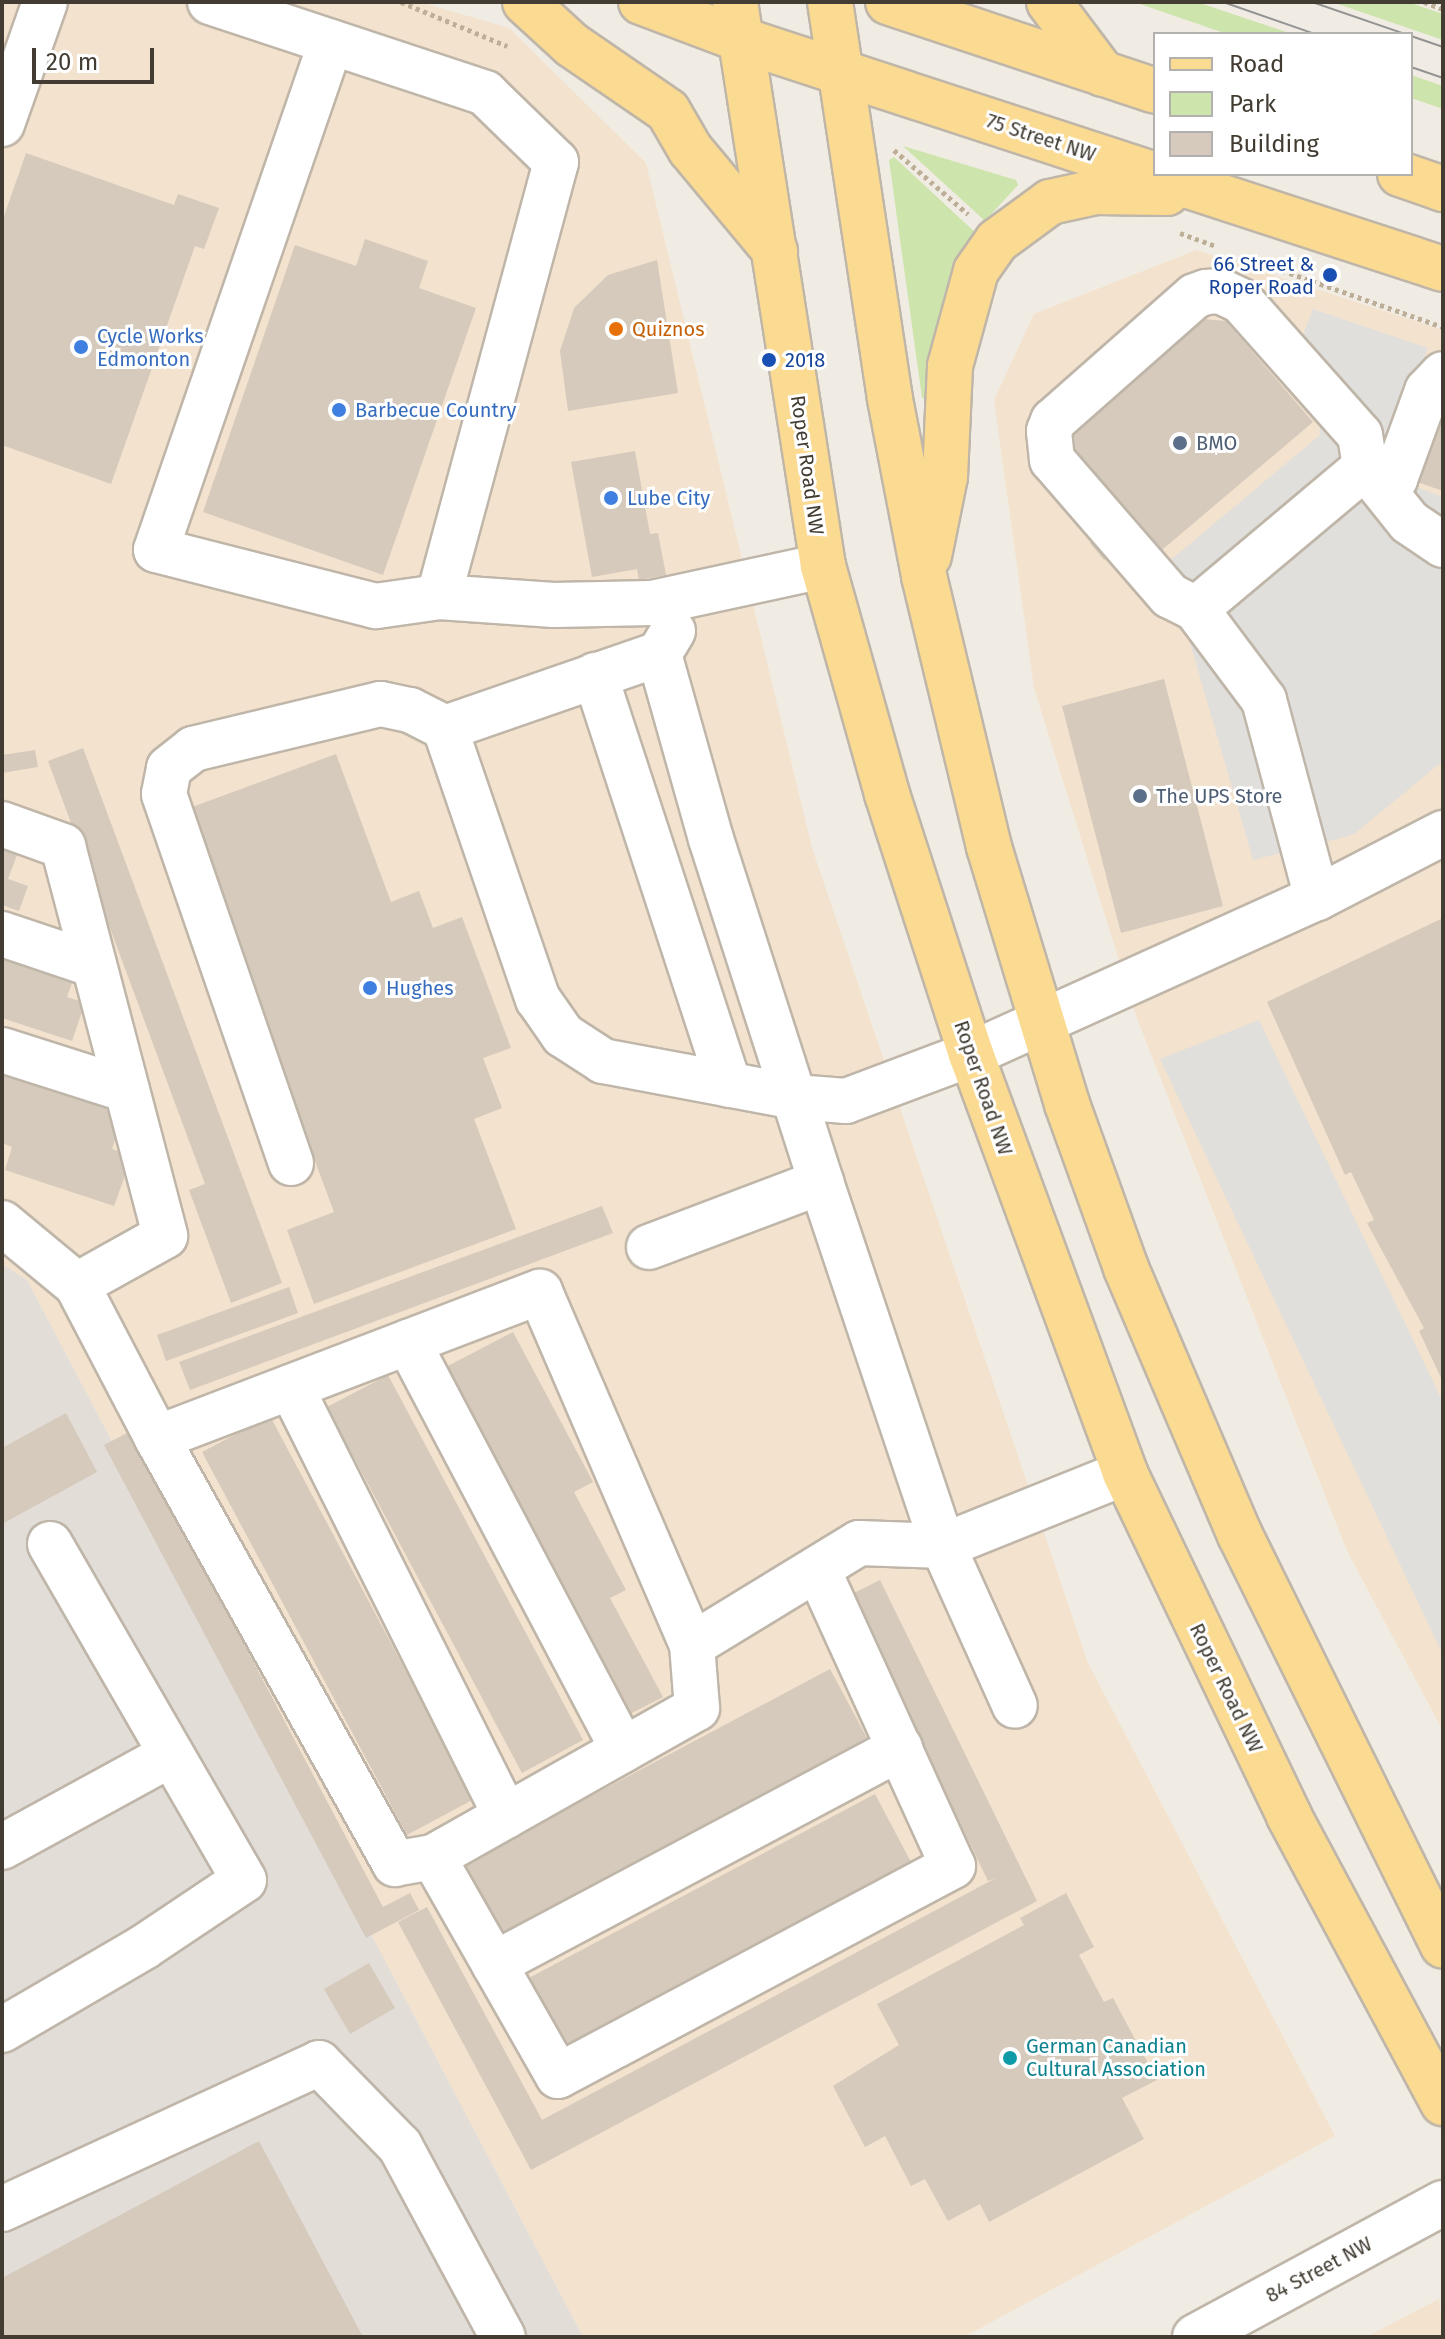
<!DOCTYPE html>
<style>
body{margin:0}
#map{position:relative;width:1445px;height:2339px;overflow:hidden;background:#f1ece3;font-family:"Fira Sans",sans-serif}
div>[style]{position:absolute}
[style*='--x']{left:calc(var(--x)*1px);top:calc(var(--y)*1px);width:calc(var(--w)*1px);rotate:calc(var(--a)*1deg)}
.commercial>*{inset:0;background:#f3e2cd}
.industrial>*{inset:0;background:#e3ddd8}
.green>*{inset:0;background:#cde5ac}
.parking>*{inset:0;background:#e1dfdb}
.building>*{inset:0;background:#d5cabc}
.path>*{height:5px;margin-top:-2.5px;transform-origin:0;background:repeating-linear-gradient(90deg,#bdaf97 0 4px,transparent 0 8px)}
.roads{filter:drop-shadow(2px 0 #bfb6a9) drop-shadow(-2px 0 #bfb6a9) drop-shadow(0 2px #bfb6a9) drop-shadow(0 -2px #bfb6a9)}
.minor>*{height:44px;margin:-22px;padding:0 22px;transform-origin:22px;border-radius:22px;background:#fff}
.major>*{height:44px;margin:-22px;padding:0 22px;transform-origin:22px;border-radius:22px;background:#fbda91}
.tram>*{height:2px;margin:-1px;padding:0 1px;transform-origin:1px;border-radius:1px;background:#939393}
.dots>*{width:22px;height:22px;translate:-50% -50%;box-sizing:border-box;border:4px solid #fff;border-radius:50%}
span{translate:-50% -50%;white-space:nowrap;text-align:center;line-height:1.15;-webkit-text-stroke:6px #fff;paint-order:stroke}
.street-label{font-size:20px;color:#423c33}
.transit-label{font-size:20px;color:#164399}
.right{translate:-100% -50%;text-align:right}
.left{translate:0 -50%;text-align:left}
.food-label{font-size:20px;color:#c56008}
.shop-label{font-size:20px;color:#366cbe}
.service-label{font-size:20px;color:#4e5e75}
.culture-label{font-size:20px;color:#0d838f}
.frame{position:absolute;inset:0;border:4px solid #423c33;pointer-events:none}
.legend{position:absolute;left:1153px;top:32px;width:260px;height:144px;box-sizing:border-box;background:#fff;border:2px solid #b3b1ad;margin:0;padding:10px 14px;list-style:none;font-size:24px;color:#423c33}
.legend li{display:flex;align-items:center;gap:16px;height:40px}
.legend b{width:40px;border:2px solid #b3b1ad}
.scale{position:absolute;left:32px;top:48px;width:122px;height:36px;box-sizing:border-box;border:4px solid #423c33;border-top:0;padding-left:10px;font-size:24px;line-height:28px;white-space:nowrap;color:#423c33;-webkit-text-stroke:6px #fff;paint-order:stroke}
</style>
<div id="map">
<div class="commercial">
<i style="clip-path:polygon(2px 2px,420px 2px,509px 28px,646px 163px,812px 848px,1088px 1663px,1335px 2136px,964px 2337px,583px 2337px,27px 1280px,2px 1264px)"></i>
<i style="clip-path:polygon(1196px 250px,1443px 330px,1443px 1731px,1347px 1551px,1138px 1021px,1034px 688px,994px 400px,1034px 314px)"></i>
<i style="clip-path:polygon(1439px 2299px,1443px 2337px,1366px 2337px)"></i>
</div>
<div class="industrial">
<i style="clip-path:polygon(2px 1264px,27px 1280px,583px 2337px,2px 2337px)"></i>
</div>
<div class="green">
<i style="clip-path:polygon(1134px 2px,1197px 2px,1292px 34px,1227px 34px)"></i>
<i style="clip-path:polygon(1332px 2px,1408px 2px,1443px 14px,1443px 40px)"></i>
<i style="clip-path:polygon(1411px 75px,1443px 86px,1443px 109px,1411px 98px)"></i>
<i style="clip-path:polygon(903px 146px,1016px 180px,1018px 185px,985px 221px)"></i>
<i style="clip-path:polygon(894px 157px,978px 235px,945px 292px,929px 398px,922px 398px,889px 160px)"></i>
</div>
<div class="parking">
<i style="clip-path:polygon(1313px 309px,1428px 348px,1382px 474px,1443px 497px,1443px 761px,1353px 835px,1253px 860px,1167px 563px,1320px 435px,1319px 410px,1293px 360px)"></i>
<i style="clip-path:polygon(1259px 1020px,1443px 1402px,1443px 1655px,1160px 1059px)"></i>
</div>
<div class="building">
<i style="clip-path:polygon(26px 153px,174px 205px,178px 194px,219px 208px,204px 249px,195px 246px,111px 484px,2px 445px,2px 222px)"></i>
<i style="clip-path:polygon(365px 239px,428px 261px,419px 288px,476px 308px,383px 575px,203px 512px,295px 245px,356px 266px)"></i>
<i style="clip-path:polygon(657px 260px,678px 393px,568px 411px,560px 351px,574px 308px,608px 275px)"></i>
<i style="clip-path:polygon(1203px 319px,1226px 321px,1313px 422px,1156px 555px,1111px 554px,1104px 560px,1090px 543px,1096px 536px,1072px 456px,1073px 430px)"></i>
<i style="clip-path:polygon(1443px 409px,1443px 491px,1417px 482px)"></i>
<i style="clip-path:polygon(635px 451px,650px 534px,658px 533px,666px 575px,639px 580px,637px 569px,592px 577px,571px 462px)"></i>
<i style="clip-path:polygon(1164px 679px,1223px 906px,1121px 933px,1062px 706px)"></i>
<i style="clip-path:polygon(83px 748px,282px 1283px,231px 1303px,189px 1190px,205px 1184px,48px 761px)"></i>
<i style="clip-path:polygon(35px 750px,38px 767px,2px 773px,2px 755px)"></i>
<i style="clip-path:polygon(336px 754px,391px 902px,419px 891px,433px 928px,462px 917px,511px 1048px,483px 1058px,502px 1108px,474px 1119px,516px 1229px,314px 1304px,287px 1230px,334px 1212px,184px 810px)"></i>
<i style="clip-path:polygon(2px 844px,19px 850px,8px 879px,28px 886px,19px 911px,2px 905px)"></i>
<i style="clip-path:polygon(1443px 918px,1443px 1382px,1419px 1331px,1424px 1328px,1367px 1223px,1374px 1220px,1351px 1172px,1345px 1175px,1267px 1002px)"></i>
<i style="clip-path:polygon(2px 956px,73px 980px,67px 997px,85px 1003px,72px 1041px,2px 1018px)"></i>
<i style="clip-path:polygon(2px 1072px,124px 1113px,112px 1149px,132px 1156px,114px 1206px,5px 1170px,12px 1147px,2px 1143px)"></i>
<i style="clip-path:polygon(602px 1206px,613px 1233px,190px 1390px,179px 1362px)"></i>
<i style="clip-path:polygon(289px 1287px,298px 1313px,166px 1361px,157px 1335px)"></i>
<i style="clip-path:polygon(513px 1332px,593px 1482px,574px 1492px,626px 1590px,610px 1598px,663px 1697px,628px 1715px,444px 1368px)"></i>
<i style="clip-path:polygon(388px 1375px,583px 1740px,522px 1773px,327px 1407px)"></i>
<i style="clip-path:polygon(66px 1413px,97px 1472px,2px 1524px,2px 1448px)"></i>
<i style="clip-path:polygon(270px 1416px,474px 1799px,407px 1835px,202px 1452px)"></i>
<i style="clip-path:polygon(131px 1431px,383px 1907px,410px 1893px,419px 1910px,366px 1938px,104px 1445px)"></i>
<i style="clip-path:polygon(880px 1580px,1037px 1901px,531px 2170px,398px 1922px,427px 1907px,542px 2120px,996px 1878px,988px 1881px,850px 1595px)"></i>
<i style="clip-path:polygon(830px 1669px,867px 1738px,502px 1933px,465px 1863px)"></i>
<i style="clip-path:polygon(875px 1794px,911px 1862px,563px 2048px,527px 1979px)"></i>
<i style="clip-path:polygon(1066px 1893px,1094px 1947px,1079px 1955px,1104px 2002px,1113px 1998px,1157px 2080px,1122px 2098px,1144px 2139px,989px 2222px,980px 2204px,948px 2221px,925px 2179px,911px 2186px,885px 2136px,865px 2147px,833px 2086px,899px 2045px,877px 2004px,1024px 1925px,1020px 1918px)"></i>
<i style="clip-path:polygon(369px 1963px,395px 2008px,350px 2034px,324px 1989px)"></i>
<i style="clip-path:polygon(259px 2141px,363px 2337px,2px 2337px,2px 2278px)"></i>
</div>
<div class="path">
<i style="--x:401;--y:2;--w:115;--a:22.5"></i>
<i style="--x:1424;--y:2;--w:20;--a:20"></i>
<i style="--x:894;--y:150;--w:98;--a:40.9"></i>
<i style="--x:1180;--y:233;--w:38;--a:20"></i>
<i style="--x:1267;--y:265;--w:187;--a:19.4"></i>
</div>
<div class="roads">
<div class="minor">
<i style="--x:210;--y:2;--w:290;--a:18.3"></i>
<i style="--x:485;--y:93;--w:99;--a:44.2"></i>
<i style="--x:556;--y:162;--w:450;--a:105.1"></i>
<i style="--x:439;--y:597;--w:115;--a:4"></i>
<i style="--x:554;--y:605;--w:98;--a:-1.2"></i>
<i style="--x:652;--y:603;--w:175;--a:-12.2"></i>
<i style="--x:331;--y:42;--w:537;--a:109.01"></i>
<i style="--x:156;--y:550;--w:227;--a:14.3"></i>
<i style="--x:376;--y:606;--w:64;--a:-8.1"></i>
<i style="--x:2;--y:124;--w:129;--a:-70.6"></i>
<i style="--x:1384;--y:490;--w:16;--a:-45"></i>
<i style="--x:1395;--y:479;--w:94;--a:-70"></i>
<i style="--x:1427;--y:391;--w:23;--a:-47"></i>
<i style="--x:1196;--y:609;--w:29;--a:-153"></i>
<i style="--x:1170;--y:596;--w:180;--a:-130.9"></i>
<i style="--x:1052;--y:460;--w:29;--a:-96"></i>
<i style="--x:1049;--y:431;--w:11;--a:-68"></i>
<i style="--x:1053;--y:421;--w:189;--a:-41.4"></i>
<i style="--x:1195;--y:296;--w:12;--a:-20"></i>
<i style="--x:1206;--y:292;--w:14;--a:-4"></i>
<i style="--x:1220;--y:291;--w:23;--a:25"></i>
<i style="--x:1241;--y:301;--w:179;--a:48.4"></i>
<i style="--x:1360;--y:435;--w:32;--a:81"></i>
<i style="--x:1365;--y:467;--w:70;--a:51.3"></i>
<i style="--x:1409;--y:522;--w:41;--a:34.1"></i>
<i style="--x:673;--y:631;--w:27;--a:121"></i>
<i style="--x:659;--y:654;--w:192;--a:74.3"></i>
<i style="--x:711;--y:839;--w:360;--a:72.2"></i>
<i style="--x:659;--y:654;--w:226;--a:160.9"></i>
<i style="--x:445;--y:728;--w:287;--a:71.1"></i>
<i style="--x:538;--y:999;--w:44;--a:55.2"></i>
<i style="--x:563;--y:1035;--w:48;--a:33"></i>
<i style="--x:603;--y:1061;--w:195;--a:10.6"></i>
<i style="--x:795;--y:1097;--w:51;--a:4.5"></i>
<i style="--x:846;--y:1101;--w:134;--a:-20.6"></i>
<i style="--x:971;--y:1054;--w:380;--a:-24.3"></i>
<i style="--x:1317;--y:898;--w:142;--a:-27.3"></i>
<i style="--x:595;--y:675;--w:431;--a:71.9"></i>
<i style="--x:2;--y:824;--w:65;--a:19.8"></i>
<i style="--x:63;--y:846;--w:403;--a:75.3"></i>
<i style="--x:165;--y:1236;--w:101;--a:150.9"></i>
<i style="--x:1317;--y:898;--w:205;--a:-105"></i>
<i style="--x:1264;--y:700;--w:114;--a:-126.8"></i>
<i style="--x:1196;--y:609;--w:221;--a:-40"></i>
<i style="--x:2;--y:934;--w:97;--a:18.6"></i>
<i style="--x:2;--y:1050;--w:131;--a:17.7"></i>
<i style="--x:291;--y:1163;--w:390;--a:-109"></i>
<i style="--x:164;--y:794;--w:26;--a:-79"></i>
<i style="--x:169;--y:768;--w:31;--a:-38"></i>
<i style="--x:193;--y:749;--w:193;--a:-13.5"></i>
<i style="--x:381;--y:704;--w:30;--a:12"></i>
<i style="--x:410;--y:710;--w:39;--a:27"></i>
<i style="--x:2;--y:1223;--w:97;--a:39.6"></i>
<i style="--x:77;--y:1285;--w:173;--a:62.4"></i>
<i style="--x:649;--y:1247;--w:184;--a:-20.7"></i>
<i style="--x:821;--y:1182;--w:384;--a:71.5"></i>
<i style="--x:943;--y:1546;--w:196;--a:-21.9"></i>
<i style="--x:408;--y:1342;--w:461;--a:62.2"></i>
<i style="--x:291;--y:1387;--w:480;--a:63.4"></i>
<i style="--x:818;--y:1570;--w:325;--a:65.5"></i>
<i style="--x:953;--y:1866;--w:447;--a:152"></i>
<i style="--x:558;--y:2076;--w:252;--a:-119.7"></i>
<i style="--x:433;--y:1857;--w:39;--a:170"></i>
<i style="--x:395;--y:1864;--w:488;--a:-119.2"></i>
<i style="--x:157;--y:1438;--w:410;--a:-20.9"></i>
<i style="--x:540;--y:1292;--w:384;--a:66.7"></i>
<i style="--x:692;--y:1645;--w:196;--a:-31.4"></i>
<i style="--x:859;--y:1543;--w:84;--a:2"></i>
<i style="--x:943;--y:1546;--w:175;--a:65.8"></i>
<i style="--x:2;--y:1847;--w:192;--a:-28.7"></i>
<i style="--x:433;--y:1857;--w:303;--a:-29.4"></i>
<i style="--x:697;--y:1708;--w:63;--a:-94.5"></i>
<i style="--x:494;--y:1964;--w:460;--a:-28"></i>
<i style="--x:2;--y:2030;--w:164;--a:-30.3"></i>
<i style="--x:144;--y:1947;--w:120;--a:-33.8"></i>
<i style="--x:244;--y:1880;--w:388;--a:-120"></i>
<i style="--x:2;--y:2209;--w:349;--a:-24.7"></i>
<i style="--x:319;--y:2063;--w:116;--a:45.7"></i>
<i style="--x:400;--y:2146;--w:217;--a:61.7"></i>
<i style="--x:1195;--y:2337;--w:282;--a:-28.4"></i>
</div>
<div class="major">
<i style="--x:525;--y:2;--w:64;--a:42.5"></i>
<i style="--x:572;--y:45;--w:116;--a:34.5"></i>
<i style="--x:668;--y:111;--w:44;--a:59.9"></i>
<i style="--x:690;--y:149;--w:133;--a:50.2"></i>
<i style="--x:641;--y:2;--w:108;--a:20.6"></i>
<i style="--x:742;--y:40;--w:737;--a:18.09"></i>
<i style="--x:735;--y:2;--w:571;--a:81.13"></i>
<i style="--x:823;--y:566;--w:237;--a:74.3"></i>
<i style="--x:887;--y:794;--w:273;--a:72.1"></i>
<i style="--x:971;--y:1054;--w:446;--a:69.8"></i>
<i style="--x:1125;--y:1473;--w:380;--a:64.4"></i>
<i style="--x:1289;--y:1816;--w:326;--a:61.8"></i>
<i style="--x:830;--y:2;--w:402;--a:81.4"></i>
<i style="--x:890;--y:399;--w:180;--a:79.1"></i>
<i style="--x:924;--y:576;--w:279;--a:76.5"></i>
<i style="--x:989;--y:847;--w:269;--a:73.1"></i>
<i style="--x:1067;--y:1104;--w:174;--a:70.2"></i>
<i style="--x:1126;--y:1268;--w:290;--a:66.9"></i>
<i style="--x:1240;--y:1535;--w:458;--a:63.7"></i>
<i style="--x:888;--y:2;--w:281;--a:18.4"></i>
<i style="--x:1049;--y:2;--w:90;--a:53.1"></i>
<i style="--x:1400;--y:174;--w:46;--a:19.2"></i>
<i style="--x:929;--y:556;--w:81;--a:-78.6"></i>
<i style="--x:945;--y:477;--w:111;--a:-87.4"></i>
<i style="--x:950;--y:366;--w:98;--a:-74.7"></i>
<i style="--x:976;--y:271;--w:37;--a:-55"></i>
<i style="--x:997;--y:241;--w:66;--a:-36.3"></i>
<i style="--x:1050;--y:202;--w:47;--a:-12.3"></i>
<i style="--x:1096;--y:192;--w:71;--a:0.8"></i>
</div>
</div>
<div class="tram">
<i style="--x:1223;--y:2;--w:97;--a:19.2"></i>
<i style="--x:1312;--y:2;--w:98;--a:19"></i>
<i style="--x:1411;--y:36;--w:34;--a:19"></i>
<i style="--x:1411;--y:67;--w:34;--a:19"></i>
</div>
<div class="dots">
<i style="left:1330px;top:275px;background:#1a4fb4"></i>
<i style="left:616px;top:329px;background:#e8710a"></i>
<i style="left:81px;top:347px;background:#3f7fe0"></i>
<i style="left:769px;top:360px;background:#1a4fb4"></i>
<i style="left:339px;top:410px;background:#3f7fe0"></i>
<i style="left:1180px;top:443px;background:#5c6f8a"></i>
<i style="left:611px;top:498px;background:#3f7fe0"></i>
<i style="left:1140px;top:796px;background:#5c6f8a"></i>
<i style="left:370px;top:988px;background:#3f7fe0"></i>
<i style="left:1010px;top:2058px;background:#0f9aa8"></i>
</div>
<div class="street-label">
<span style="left:1041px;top:138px;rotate:18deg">75 Street NW</span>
<span style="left:807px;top:465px;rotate:82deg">Roper Road NW</span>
<span style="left:983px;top:1088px;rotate:71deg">Roper Road NW</span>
<span style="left:1226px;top:1688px;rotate:64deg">Roper Road NW</span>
<span style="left:1319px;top:2270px;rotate:-28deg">84 Street NW</span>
</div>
<div class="transit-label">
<span class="right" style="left:1314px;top:276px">66 Street &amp;<br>Roper Road</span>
<span class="left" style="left:785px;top:360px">2018</span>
</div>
<div class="food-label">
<span class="left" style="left:632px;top:329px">Quiznos</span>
</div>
<div class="shop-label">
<span class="left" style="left:97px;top:348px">Cycle Works<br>Edmonton</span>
<span class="left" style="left:355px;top:410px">Barbecue Country</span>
<span class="left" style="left:627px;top:498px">Lube City</span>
<span class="left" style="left:386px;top:988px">Hughes</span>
</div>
<div class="service-label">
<span class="left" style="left:1196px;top:443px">BMO</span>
<span class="left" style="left:1156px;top:796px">The UPS Store</span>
</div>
<div class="culture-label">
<span class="left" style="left:1026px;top:2058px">German Canadian<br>Cultural Association</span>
</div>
<div class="frame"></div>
<ul class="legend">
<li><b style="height:10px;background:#fbda91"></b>Road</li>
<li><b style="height:22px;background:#cde5ac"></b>Park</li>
<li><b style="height:22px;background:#d5cabc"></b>Building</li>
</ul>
<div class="scale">20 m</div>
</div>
